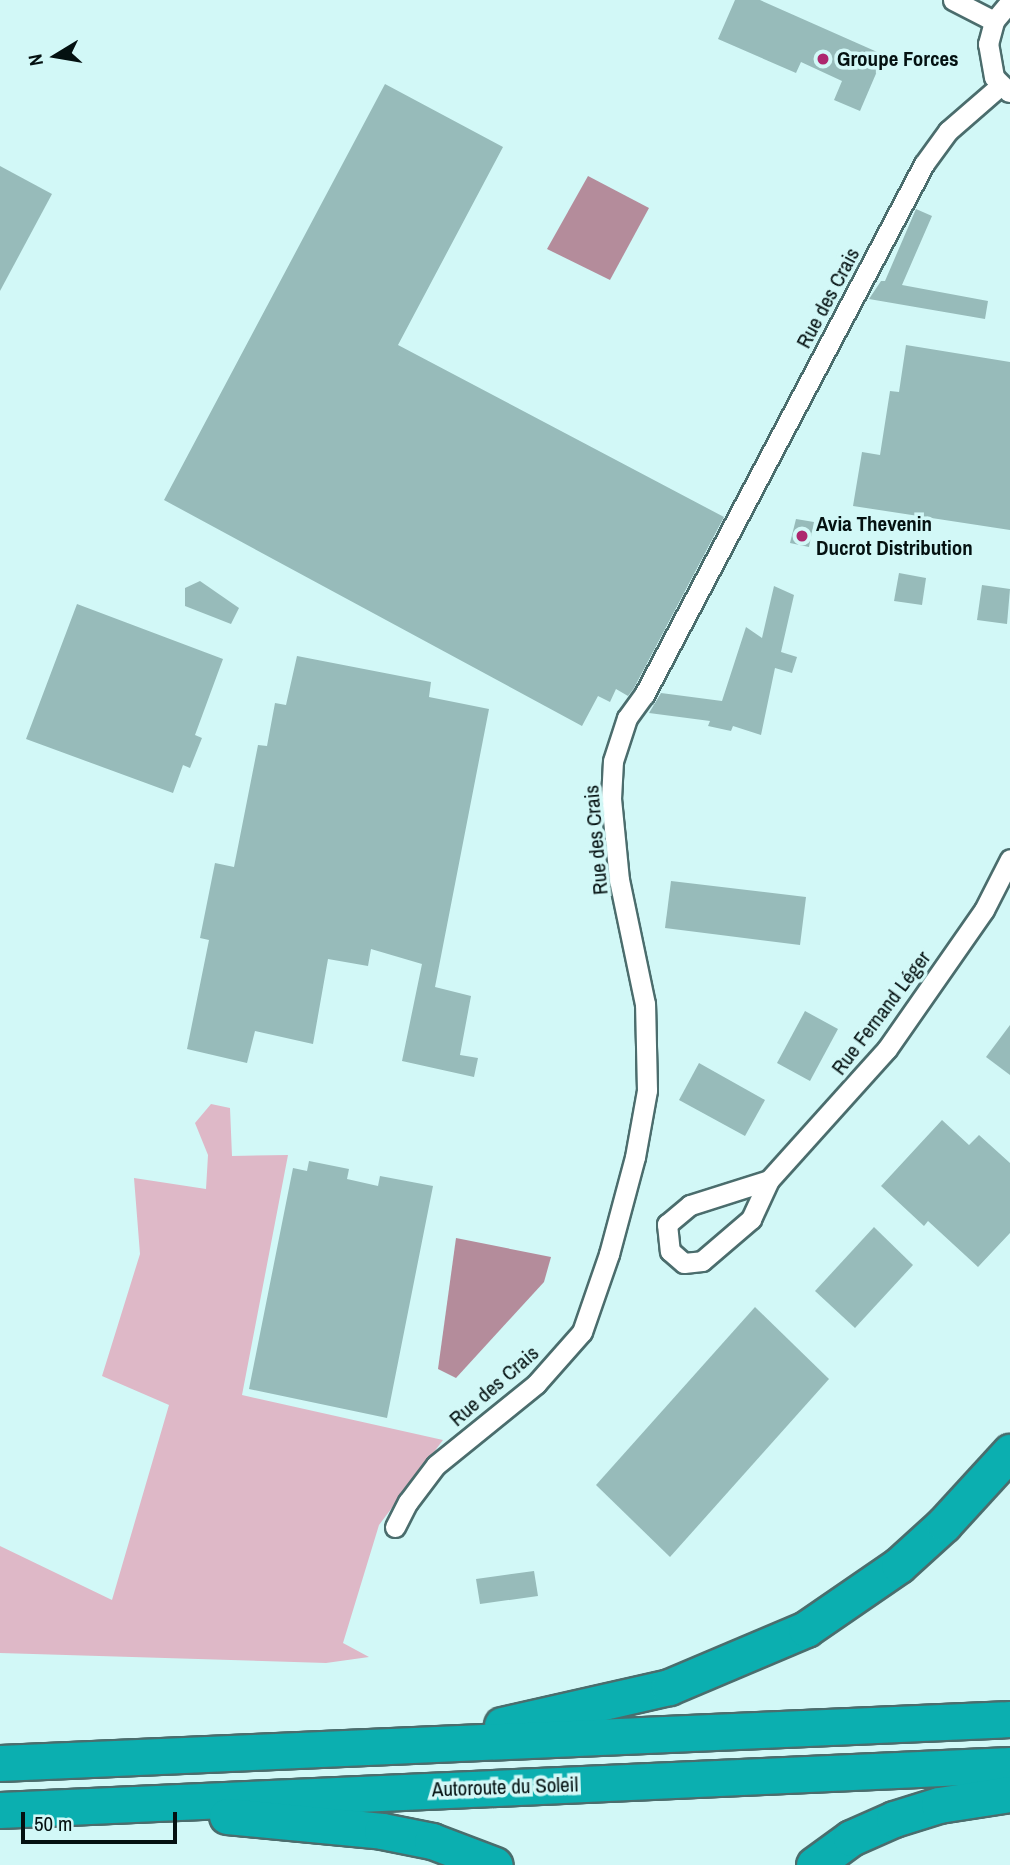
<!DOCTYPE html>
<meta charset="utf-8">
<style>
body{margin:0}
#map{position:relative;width:1010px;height:1865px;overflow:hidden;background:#d2f8f7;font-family:"Archivo Narrow",sans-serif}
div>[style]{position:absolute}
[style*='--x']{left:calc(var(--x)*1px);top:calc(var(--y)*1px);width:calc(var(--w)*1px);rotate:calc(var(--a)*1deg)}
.green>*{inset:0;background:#deb8c7}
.water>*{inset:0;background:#b48c9b}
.building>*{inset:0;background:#97bbba}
.roads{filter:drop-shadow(2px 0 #4b6d6d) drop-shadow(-2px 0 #4b6d6d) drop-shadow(0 2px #4b6d6d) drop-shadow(0 -2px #4b6d6d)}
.street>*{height:19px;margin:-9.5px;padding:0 9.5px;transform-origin:9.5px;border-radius:9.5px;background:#fff}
.highway>*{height:35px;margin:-17.5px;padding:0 17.5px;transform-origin:17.5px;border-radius:17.5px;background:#0bafb0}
.dots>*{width:19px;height:19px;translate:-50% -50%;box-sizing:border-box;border:4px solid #d2f8f7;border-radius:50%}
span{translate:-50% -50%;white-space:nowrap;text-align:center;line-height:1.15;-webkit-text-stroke:7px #d2f8f7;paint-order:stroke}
.poi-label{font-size:21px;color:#041111;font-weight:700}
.left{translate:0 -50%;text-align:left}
.street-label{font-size:21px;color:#041111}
.north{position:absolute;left:21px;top:21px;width:70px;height:70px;-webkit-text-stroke:5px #d2f8f7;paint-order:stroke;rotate:259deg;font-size:19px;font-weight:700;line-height:28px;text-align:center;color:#041111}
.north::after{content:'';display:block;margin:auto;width:24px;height:32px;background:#041111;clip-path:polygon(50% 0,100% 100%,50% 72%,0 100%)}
.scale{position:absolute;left:21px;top:1812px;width:156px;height:32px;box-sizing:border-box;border:4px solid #041111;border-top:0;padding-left:9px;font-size:21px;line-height:24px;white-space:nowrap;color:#041111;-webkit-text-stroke:5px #d2f8f7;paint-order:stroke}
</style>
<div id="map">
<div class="green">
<i style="clip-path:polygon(211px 1104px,230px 1108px,232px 1156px,288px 1155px,242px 1395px,443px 1440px,379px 1525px,343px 1643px,369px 1657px,326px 1663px,0 1653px,0 1546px,112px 1600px,169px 1405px,102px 1376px,140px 1254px,134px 1178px,206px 1189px,208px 1155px,195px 1123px)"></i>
</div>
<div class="water">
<i style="clip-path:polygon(588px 176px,649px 208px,610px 280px,547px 249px)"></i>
<i style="clip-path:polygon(456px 1238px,551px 1257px,544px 1282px,456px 1378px,438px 1369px)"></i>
</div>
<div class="building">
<i style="clip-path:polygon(735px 0,760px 0,884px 55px,860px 111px,834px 100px,842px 81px,801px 62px,796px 73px,718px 39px)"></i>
<i style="clip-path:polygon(385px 84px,503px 147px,398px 345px,724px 517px,634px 688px,628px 696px,616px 689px,610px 702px,598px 696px,582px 726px,164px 500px)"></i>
<i style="clip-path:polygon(0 166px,52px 194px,0 291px)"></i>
<i style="clip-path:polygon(916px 209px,932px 216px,902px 285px,988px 301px,985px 319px,869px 299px,881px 281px,885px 281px)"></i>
<i style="clip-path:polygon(906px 345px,1010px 362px,1010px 530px,853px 506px,862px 452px,880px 455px,890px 391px,899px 392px)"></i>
<i style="clip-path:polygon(796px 519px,814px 522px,809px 547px,790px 543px)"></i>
<i style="clip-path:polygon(899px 573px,926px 578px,922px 605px,894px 601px)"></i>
<i style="clip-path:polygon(200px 581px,239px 608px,231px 624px,185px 606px,185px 588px)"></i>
<i style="clip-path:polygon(982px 585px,1010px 589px,1007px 624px,977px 620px)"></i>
<i style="clip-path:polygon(774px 586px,794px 595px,781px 652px,797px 657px,792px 673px,775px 668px,761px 735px,733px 726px,731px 731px,708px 726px,710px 721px,649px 713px,661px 693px,722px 701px,746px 627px,762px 638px)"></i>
<i style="clip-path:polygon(77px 604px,223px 659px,195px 735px,202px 738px,190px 768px,183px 765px,173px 793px,26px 739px)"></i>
<i style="clip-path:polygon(297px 656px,431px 682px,429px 697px,489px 709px,435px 987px,471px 996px,460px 1055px,478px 1058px,474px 1077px,402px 1061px,422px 964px,371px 949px,368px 966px,328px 959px,313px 1044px,255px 1031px,247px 1063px,187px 1049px,209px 940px,200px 938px,215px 863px,234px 867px,258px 745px,267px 746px,275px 703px,286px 705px)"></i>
<i style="clip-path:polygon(671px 881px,806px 897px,800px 945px,665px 928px)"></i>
<i style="clip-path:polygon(805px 1011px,838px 1029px,810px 1081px,777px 1063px)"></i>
<i style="clip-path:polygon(1010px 1025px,1010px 1075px,986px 1057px)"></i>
<i style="clip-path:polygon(699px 1063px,765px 1100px,745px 1136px,679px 1100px)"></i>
<i style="clip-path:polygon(942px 1120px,969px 1145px,979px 1135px,1010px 1163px,1010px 1233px,978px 1267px,928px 1221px,924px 1226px,881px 1186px)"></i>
<i style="clip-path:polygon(309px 1161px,349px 1169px,347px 1179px,378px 1186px,380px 1176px,433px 1186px,387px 1418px,249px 1389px,293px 1168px,307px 1171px)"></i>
<i style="clip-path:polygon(874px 1227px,913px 1265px,855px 1328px,815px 1291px)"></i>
<i style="clip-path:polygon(755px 1307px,829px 1379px,670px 1557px,596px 1485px)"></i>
<i style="clip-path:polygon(534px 1571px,538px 1596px,480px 1604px,476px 1579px)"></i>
</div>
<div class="roads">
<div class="street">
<i style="--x:953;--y:0;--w:46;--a:27.1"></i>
<i style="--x:1009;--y:92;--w:21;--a:-135"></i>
<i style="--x:994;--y:77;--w:34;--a:-100"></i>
<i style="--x:988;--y:44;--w:24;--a:-75"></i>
<i style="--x:994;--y:21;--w:25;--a:-50"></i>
<i style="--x:769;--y:1180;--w:83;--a:162.4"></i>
<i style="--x:690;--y:1205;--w:30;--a:140"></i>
<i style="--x:667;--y:1224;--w:27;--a:84"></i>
<i style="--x:670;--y:1251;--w:18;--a:41"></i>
<i style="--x:684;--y:1263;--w:18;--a:-6"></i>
<i style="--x:702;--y:1261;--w:65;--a:-40.6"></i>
<i style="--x:751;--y:1219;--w:43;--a:-65.2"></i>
<i style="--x:769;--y:1180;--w:176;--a:-48"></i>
<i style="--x:887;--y:1049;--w:169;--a:-55.1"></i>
<i style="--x:984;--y:910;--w:57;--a:-63"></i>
<i style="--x:395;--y:1527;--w:28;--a:-63"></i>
<i style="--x:408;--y:1502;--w:46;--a:-52.9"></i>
<i style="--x:436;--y:1465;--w:129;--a:-39"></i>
<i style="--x:536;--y:1384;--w:69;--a:-48.5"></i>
<i style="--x:582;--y:1332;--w:83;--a:-70.9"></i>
<i style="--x:609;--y:1254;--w:100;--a:-75"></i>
<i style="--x:635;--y:1157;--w:68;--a:-79.8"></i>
<i style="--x:647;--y:1090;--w:86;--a:-91.3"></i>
<i style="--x:645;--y:1004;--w:127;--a:-101.8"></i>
<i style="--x:619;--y:880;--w:81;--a:-95.6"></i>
<i style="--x:611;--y:799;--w:38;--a:-87"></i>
<i style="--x:613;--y:761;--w:45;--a:-72"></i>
<i style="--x:627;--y:718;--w:29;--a:-54"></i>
<i style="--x:644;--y:695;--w:600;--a:-62.2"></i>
<i style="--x:924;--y:164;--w:41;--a:-54"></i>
<i style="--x:948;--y:131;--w:70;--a:-41"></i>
</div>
<div class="highway">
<i style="--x:502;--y:1725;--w:171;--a:-12.8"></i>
<i style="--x:669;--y:1687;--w:149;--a:-22.9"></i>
<i style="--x:806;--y:1629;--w:113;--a:-34.5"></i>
<i style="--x:899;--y:1565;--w:61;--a:-42.3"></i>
<i style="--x:944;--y:1524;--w:98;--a:-47.5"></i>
<i style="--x:0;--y:1763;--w:1011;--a:-2.49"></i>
<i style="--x:0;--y:1810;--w:1011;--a:-2.55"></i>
<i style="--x:227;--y:1816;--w:156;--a:5.5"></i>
<i style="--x:382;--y:1831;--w:51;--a:11.3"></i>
<i style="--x:432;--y:1841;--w:67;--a:20.9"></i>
<i style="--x:814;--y:1865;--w:46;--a:-36.1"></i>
<i style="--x:851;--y:1838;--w:47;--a:-23.8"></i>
<i style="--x:894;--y:1819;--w:47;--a:-17.3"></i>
<i style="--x:939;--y:1805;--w:72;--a:-8.8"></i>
</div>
</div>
<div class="dots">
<i style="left:823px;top:59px;background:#ad276e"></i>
<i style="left:802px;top:536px;background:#ad276e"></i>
</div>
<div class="poi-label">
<span class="left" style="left:837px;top:59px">Groupe Forces</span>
<span class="left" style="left:816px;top:536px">Avia Thevenin<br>Ducrot Distribution</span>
</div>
<div class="street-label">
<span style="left:828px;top:298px;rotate:-62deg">Rue des Crais</span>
<span style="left:596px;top:840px;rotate:-95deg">Rue des Crais</span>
<span style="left:881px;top:1013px;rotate:-53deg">Rue Fernand Léger</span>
<span style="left:494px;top:1386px;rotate:-41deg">Rue des Crais</span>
<span style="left:505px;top:1787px;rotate:-2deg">Autoroute du Soleil</span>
</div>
<div class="north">N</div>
<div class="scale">50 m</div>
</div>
